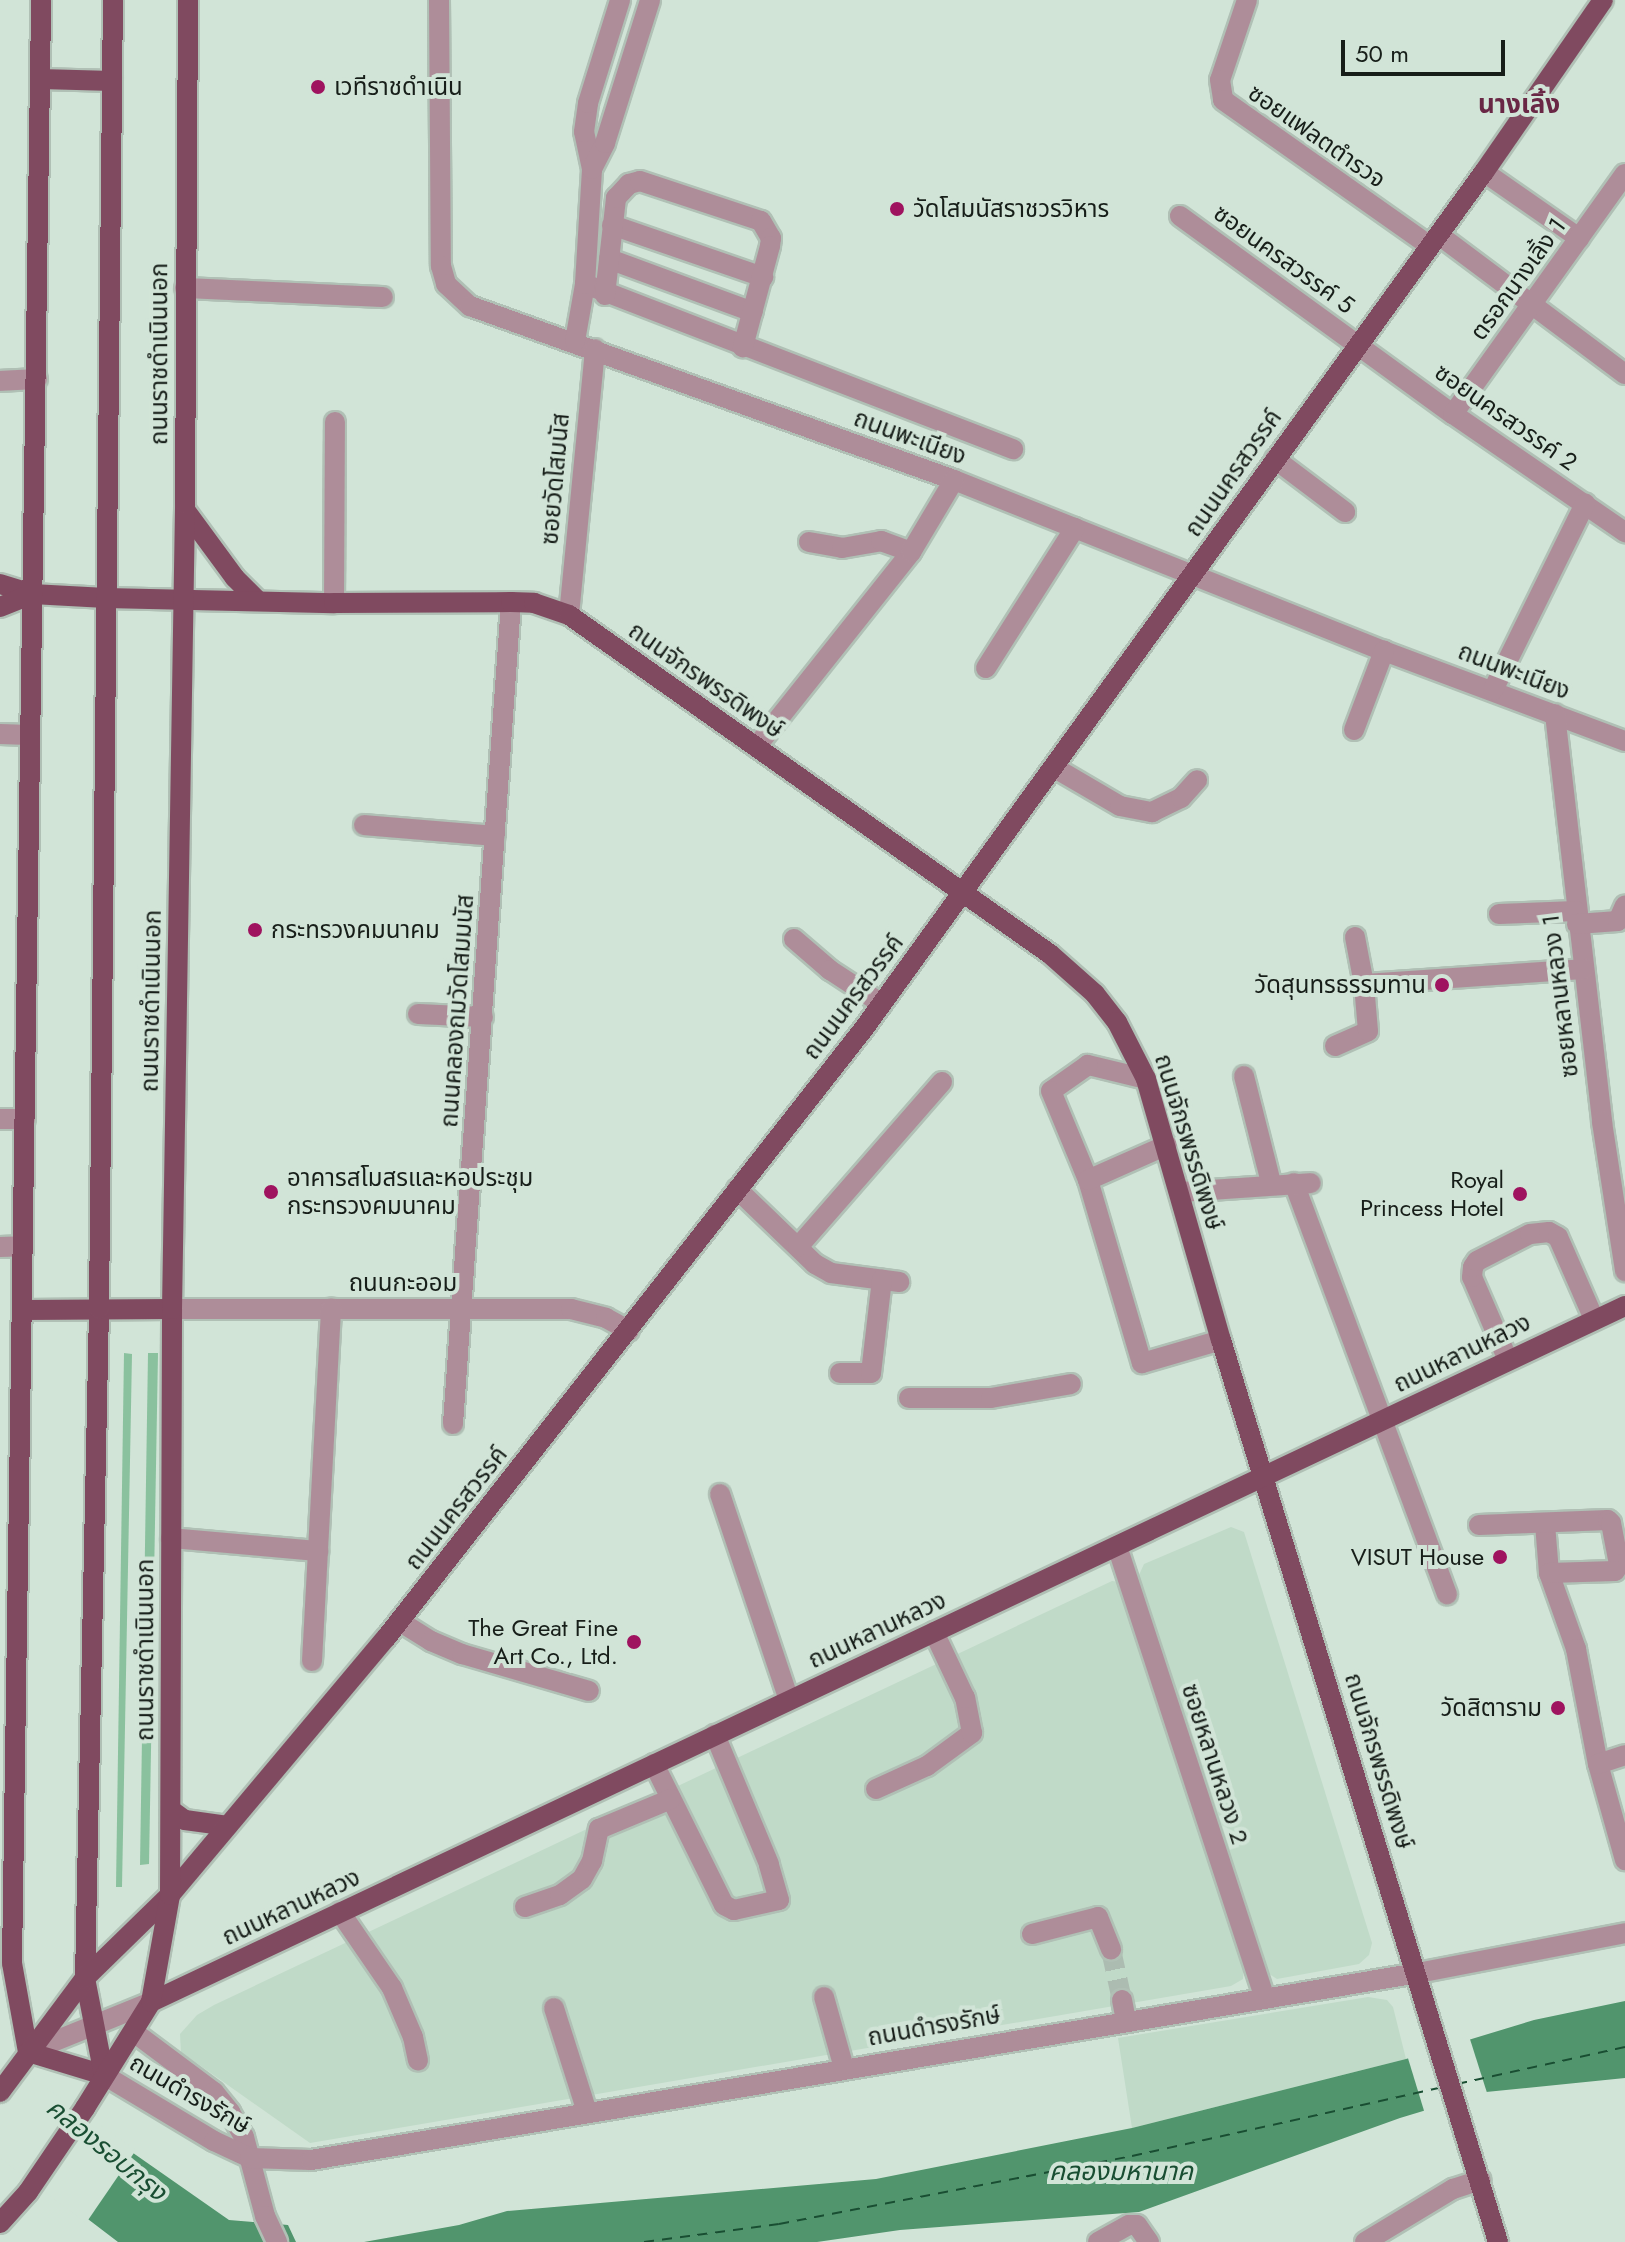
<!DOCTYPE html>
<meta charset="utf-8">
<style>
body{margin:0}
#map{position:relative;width:1625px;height:2242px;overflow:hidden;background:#d1e4d7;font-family:Jost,"Noto Sans Thai",sans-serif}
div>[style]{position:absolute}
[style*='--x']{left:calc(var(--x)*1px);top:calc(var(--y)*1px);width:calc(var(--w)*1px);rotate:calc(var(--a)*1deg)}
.built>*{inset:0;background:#c0dac8}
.green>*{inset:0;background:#8ac19e}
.water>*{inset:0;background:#51956d}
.pier>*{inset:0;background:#d1e4d7}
.ferry>*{height:2px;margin-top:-1px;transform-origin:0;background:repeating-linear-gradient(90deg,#194e32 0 10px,transparent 0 18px)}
.minor-tunnel>*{height:20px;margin-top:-10px;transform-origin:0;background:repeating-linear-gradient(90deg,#acbcb1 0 20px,transparent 0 30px)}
.roads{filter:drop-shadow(2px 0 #b0c0b5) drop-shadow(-2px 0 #b0c0b5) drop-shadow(0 2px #b0c0b5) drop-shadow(0 -2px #b0c0b5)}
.minor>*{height:20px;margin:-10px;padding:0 10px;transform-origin:10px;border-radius:10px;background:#ae8d99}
.major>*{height:20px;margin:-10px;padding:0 10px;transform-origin:10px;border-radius:10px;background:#804a60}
.dots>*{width:22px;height:22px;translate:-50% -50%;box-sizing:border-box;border:4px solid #d1e4d7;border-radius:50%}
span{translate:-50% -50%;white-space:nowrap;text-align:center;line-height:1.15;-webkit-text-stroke:8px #d1e4d7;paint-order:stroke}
.poi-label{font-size:24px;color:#171e19}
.left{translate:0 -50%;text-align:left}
.right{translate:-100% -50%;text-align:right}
.street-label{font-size:24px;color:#171e19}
.neighbourhood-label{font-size:26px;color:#692745;font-weight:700}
.water-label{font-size:26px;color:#194e32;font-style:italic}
.scale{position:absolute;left:1341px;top:40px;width:164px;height:36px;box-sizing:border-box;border:4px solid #171e19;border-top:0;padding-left:10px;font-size:24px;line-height:28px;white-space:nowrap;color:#171e19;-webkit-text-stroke:6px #d1e4d7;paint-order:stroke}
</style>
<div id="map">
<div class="built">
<i style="clip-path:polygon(1231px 1527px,1244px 1532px,1372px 1943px,1369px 1955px,1359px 1964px,1277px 1979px,1263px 1970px,1139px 1575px,1144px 1564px)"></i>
<i style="clip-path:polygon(1112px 1581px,1119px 1582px,1244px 1968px,1243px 1979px,1231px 1986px,310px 2143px,181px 2052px,180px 2034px,197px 2015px,214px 2005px)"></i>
<i style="clip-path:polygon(1368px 1997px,1387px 2000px,1393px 2007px,1406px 2059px,1132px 2128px,1118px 2038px)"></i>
</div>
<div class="green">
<i style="clip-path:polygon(124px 1353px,132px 1354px,122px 1887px,116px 1887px)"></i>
<i style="clip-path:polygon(148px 1353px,158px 1353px,149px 1864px,140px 1865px)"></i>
</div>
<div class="water">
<i style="clip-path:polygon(1625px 2001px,1625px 2078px,1486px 2092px,1400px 2118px,1139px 2212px,900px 2230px,817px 2242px,364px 2242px,459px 2225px,507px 2211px,876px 2179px,1132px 2128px,1406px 2059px,1534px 2020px)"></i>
<i style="clip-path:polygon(0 2060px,229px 2220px,288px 2225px,296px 2242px,118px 2242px,0 2152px)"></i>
</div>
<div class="pier">
<i style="clip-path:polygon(1469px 2036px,1488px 2096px,1425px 2114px,1407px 2055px)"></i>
<i style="clip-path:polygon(0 2056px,136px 2150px,86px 2223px,0 2158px)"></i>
</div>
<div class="ferry">
<i style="--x:1457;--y:2084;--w:172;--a:-12.4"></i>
<i style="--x:644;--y:2242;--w:136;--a:-7.6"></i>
<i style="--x:779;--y:2224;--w:359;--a:-10.9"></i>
<i style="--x:1132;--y:2156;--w:314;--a:-12.5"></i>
</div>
<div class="minor-tunnel">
<i style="--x:1111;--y:1950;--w:51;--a:77.6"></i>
</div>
<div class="roads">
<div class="minor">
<i style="--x:439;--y:0;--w:266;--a:89.6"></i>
<i style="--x:441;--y:266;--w:19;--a:74"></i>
<i style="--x:446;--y:284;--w:33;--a:43"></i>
<i style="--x:470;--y:306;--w:514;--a:19.77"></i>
<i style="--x:954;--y:480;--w:463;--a:21.7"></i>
<i style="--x:1384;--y:651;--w:257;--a:20.5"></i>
<i style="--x:1247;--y:0;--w:84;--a:108.6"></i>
<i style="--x:1220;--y:80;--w:20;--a:81"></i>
<i style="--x:1223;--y:100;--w:253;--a:35.2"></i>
<i style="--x:592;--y:169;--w:38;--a:-102"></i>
<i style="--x:584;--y:132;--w:29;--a:-82"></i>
<i style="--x:588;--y:103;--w:108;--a:-72.7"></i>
<i style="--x:1484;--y:172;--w:116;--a:34.8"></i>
<i style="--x:1180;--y:216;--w:337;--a:36"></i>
<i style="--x:1453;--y:414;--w:209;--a:34.5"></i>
<i style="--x:612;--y:225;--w:160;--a:19"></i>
<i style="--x:1439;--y:235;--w:232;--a:36.8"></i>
<i style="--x:609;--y:259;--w:153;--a:20.2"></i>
<i style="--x:585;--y:284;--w:459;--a:21.1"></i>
<i style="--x:185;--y:288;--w:198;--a:2.6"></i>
<i style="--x:605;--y:295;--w:98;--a:-83.5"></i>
<i style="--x:616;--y:198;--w:19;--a:-47"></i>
<i style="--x:629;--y:184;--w:11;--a:-15"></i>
<i style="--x:640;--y:181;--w:127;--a:18.3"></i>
<i style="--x:761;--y:221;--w:20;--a:60"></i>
<i style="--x:771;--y:238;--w:8;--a:97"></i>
<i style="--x:770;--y:246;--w:105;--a:105"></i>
<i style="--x:575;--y:341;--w:58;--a:-80"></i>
<i style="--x:585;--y:284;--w:115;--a:-86.5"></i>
<i style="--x:592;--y:169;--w:29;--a:-63"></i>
<i style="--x:605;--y:143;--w:150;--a:-72.5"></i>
<i style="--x:0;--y:381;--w:37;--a:-3"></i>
<i style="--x:1453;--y:414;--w:295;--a:-54.4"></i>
<i style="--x:1275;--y:459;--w:88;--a:37.1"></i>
<i style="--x:809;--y:542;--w:34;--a:10"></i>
<i style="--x:842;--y:548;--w:40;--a:-10"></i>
<i style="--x:881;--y:541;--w:32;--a:20"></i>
<i style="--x:334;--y:603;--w:181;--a:-89.7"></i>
<i style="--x:569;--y:615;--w:267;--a:-84.4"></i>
<i style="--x:986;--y:668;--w:166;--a:-57.6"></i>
<i style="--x:1493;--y:690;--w:208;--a:-63.7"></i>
<i style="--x:1555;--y:714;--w:411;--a:83.4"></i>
<i style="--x:1602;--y:1122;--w:151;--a:81.2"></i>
<i style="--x:1354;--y:730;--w:85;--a:-69.2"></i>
<i style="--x:0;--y:734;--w:29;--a:2"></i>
<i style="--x:756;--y:747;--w:249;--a:-51.5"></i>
<i style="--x:911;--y:552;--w:84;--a:-59.2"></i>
<i style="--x:1055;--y:768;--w:75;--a:30.3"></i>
<i style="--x:1120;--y:806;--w:33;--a:11"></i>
<i style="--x:1152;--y:812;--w:32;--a:-26"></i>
<i style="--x:1181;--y:798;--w:24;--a:-48"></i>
<i style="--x:364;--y:825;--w:131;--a:4.8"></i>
<i style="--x:1499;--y:914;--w:77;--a:-2.2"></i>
<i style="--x:1577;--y:924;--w:41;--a:-4.2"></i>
<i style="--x:1618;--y:921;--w:17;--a:-66"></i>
<i style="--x:1355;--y:937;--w:48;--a:79.2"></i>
<i style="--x:794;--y:939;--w:48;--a:40.7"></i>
<i style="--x:830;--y:970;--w:62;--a:33.2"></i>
<i style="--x:418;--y:1014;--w:65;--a:2.6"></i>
<i style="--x:1335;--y:1046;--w:36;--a:-24"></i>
<i style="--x:1368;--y:1031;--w:47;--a:-94.9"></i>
<i style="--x:1364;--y:984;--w:220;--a:-3.9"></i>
<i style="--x:1244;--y:1076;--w:110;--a:75.8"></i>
<i style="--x:1146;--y:1079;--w:60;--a:-166.4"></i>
<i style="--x:1088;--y:1065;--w:45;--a:144.9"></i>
<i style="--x:1051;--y:1091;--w:96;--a:67.4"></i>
<i style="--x:1088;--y:1180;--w:191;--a:73.6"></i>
<i style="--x:1142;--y:1363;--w:82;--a:-16.2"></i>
<i style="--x:0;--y:1119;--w:25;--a:0"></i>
<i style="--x:1088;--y:1180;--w:86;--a:-23.9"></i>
<i style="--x:1294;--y:1183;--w:439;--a:69.6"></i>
<i style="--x:737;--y:1189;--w:108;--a:43.9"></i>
<i style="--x:815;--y:1264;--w:18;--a:29"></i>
<i style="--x:831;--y:1273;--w:69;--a:7.5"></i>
<i style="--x:1180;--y:1192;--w:131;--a:-3.9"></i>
<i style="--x:0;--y:1247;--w:23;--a:-2"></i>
<i style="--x:798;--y:1247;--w:219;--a:-48.9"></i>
<i style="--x:172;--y:1309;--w:399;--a:0"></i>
<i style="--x:571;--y:1309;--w:36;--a:14"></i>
<i style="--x:606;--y:1318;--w:26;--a:29"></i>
<i style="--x:1508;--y:1360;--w:90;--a:-113.4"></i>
<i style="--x:1472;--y:1277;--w:10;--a:-84"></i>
<i style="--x:1473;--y:1267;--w:7;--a:-56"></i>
<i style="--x:1477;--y:1261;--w:59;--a:-27"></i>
<i style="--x:1530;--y:1234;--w:19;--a:-6"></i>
<i style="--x:1549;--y:1232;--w:10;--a:29"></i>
<i style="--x:1558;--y:1237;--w:90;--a:66.3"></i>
<i style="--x:840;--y:1373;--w:31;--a:0"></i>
<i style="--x:871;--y:1373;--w:94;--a:-83.3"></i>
<i style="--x:909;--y:1398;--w:82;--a:0"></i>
<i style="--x:991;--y:1398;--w:81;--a:-9.9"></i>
<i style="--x:453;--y:1424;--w:824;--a:-85.96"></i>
<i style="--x:720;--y:1494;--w:217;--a:71.5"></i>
<i style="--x:1545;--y:1524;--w:49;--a:85.3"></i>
<i style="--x:1549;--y:1573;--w:81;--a:70.4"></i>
<i style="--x:1576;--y:1649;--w:117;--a:79.2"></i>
<i style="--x:1598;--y:1764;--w:100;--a:74.3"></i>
<i style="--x:1479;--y:1525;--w:129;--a:-2.2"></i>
<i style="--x:1608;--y:1520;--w:4;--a:45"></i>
<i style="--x:1611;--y:1523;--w:42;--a:79"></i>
<i style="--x:1619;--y:1564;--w:8;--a:120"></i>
<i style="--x:1615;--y:1571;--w:66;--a:178.3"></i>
<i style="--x:171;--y:1538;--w:148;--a:5.1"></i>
<i style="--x:1117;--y:1546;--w:474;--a:71.9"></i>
<i style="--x:399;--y:1621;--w:38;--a:32"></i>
<i style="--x:431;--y:1641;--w:34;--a:23"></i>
<i style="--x:462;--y:1654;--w:132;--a:16.2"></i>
<i style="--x:312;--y:1661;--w:353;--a:-86.9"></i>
<i style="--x:654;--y:1764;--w:157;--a:63.6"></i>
<i style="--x:724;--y:1905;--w:11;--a:27"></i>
<i style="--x:734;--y:1910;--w:46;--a:-12.5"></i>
<i style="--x:779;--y:1900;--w:37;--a:-106"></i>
<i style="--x:769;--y:1864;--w:140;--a:-112.7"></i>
<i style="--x:1598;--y:1764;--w:28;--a:-18"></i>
<i style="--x:876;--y:1789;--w:56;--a:-24.3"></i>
<i style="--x:927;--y:1766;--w:56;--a:-36.3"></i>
<i style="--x:972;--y:1733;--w:36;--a:-101"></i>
<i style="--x:965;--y:1698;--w:73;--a:-115.2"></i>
<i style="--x:525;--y:1907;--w:37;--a:-19"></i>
<i style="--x:560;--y:1895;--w:27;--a:-36"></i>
<i style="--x:582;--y:1879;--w:21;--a:-61"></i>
<i style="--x:592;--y:1861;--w:33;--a:-78"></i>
<i style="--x:599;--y:1829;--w:78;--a:-22.6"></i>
<i style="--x:340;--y:1912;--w:92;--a:55.6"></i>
<i style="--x:392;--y:1988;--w:53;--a:66.8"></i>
<i style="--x:413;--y:2037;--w:24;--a:78"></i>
<i style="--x:1032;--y:1934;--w:68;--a:-14.4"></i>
<i style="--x:1098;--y:1917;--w:35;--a:68"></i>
<i style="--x:824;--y:1997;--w:74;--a:74.3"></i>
<i style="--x:1122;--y:2000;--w:20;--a:79"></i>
<i style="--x:554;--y:2008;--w:109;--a:72.4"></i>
<i style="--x:135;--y:2033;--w:99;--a:36.8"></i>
<i style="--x:214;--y:2092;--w:26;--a:51"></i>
<i style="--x:230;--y:2112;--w:29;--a:61"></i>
<i style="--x:244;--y:2137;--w:82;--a:75.1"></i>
<i style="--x:265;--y:2216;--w:29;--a:65"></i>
<i style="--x:28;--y:2052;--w:133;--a:-22.1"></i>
<i style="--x:104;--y:2075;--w:128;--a:31"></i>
<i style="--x:214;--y:2141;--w:40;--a:25"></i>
<i style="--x:250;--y:2158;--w:61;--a:1.9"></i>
<i style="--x:311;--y:2160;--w:1123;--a:-9.59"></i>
<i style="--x:1418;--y:1973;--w:211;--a:-10.9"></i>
<i style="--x:1098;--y:2242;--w:35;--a:-29"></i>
<i style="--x:1129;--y:2225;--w:8;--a:0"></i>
<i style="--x:1137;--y:2225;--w:21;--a:55"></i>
<i style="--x:1365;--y:2242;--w:103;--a:-31.1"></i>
<i style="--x:1453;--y:2189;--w:29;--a:-18"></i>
</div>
<div class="major">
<i style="--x:41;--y:79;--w:71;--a:1.6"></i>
<i style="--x:185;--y:510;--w:84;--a:53.7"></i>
<i style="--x:235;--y:578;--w:31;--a:45"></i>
<i style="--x:0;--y:584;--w:34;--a:17"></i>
<i style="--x:32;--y:594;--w:74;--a:3.1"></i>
<i style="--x:106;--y:598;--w:228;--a:1.3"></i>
<i style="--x:334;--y:603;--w:177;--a:-0.3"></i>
<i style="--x:511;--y:602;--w:23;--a:2"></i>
<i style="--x:534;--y:603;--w:37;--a:19"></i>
<i style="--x:569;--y:615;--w:588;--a:35.18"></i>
<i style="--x:1050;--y:954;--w:60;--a:41.6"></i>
<i style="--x:1095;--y:994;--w:36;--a:52"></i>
<i style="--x:1117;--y:1022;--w:64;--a:63"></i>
<i style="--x:1146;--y:1079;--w:272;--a:74"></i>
<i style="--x:1221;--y:1340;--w:944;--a:72.93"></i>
<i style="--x:0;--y:607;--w:35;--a:-22"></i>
<i style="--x:23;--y:1310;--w:149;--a:-0.4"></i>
<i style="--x:171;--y:1810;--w:17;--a:36"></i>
<i style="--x:185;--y:1820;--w:43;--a:7.9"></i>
<i style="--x:151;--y:2002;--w:1630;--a:-25.28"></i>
<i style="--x:28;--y:2052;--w:90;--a:-100.2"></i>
<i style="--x:12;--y:1963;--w:1963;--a:-89.15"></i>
<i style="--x:28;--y:2052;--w:79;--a:16.8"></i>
<i style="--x:104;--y:2075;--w:99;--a:-101.1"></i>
<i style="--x:85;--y:1978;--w:669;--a:-88.8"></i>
<i style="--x:99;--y:1309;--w:1309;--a:-89.39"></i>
<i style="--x:0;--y:2092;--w:142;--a:-53.3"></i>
<i style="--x:85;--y:1978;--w:119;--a:-44.3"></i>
<i style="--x:170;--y:1895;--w:336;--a:-50"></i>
<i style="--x:386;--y:1638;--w:776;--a:-51.9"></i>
<i style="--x:865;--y:1027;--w:1056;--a:-54.1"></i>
<i style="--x:1484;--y:172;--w:209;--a:-55.3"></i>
<i style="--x:0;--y:2223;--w:42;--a:-47.9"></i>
<i style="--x:28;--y:2192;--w:102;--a:-55.8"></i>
<i style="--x:85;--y:2108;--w:125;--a:-58.1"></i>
<i style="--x:151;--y:2002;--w:109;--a:-79.9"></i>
<i style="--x:170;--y:1895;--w:586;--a:-89.8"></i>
<i style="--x:172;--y:1309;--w:805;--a:-89.07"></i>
<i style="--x:185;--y:504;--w:504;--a:-89.66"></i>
</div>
</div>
<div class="dots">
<i style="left:318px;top:87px;background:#9f135f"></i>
<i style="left:897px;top:209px;background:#9f135f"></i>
<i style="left:255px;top:930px;background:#9f135f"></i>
<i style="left:1442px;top:985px;background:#9f135f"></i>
<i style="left:271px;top:1192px;background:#9f135f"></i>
<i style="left:1520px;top:1194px;background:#9f135f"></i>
<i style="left:1500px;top:1557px;background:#9f135f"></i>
<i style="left:634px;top:1642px;background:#9f135f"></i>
<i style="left:1558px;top:1708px;background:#9f135f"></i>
</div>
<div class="poi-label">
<span class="left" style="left:334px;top:87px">เวทีราชดำเนิน</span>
<span class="left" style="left:913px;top:209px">วัดโสมนัสราชวรวิหาร</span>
<span class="left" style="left:271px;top:930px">กระทรวงคมนาคม</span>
<span class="right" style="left:1426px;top:985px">วัดสุนทรธรรมทาน</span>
<span class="left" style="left:287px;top:1192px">อาคารสโมสรและหอประชุม<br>กระทรวงคมนาคม</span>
<span class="right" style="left:1504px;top:1194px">Royal<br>Princess Hotel</span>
<span class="right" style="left:1484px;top:1557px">VISUT House</span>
<span class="right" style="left:618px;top:1642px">The Great Fine<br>Art Co., Ltd.</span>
<span class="right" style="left:1542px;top:1708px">วัดสิตาราม</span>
</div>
<div class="street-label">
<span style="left:1317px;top:136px;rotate:35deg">ซอยแฟลตตำรวจ</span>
<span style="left:1284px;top:259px;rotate:36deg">ซอยนครสวรรค์ 5</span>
<span style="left:1518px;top:279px;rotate:-54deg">ตรอกนางเลิ้ง 1</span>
<span style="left:159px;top:354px;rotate:-90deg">ถนนราชดำเนินนอก</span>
<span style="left:1506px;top:417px;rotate:35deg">ซอยนครสวรรค์ 2</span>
<span style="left:910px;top:437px;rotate:20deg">ถนนพะเนียง</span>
<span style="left:1233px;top:473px;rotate:-55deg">ถนนนครสวรรค์</span>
<span style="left:555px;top:479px;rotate:-85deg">ซอยวัดโสมนัส</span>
<span style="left:1514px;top:671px;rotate:21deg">ถนนพะเนียง</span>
<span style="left:706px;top:680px;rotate:35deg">ถนนจักรพรรดิพงษ์</span>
<span style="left:1560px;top:996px;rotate:-97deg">ซอยหลานหลวง 1</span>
<span style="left:853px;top:997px;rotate:-53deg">ถนนนครสวรรค์</span>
<span style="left:151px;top:1001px;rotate:-89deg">ถนนราชดำเนินนอก</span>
<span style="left:457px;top:1011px;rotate:-86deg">ถนนคลองถมวัดโสมมนัส</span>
<span style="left:1189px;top:1142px;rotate:73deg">ถนนจักรพรรดิพงษ์</span>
<span style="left:403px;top:1283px">ถนนกะออม</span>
<span style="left:1462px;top:1353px;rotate:-26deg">ถนนหลานหลวง</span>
<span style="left:456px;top:1508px;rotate:-52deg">ถนนนครสวรรค์</span>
<span style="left:877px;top:1630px;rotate:-25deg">ถนนหลานหลวง</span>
<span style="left:145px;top:1650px;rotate:-90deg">ถนนราชดำเนินนอก</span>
<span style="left:1379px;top:1761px;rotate:73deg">ถนนจักรพรรดิพงษ์</span>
<span style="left:1215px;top:1764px;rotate:72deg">ซอยหลานหลวง 2</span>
<span style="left:291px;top:1907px;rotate:-25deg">ถนนหลานหลวง</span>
<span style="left:934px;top:2026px;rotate:-10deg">ถนนดำรงรักษ์</span>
<span style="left:190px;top:2094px;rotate:30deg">ถนนดำรงรักษ์</span>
</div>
<div class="neighbourhood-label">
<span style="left:1519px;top:105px">นางเลิ้ง</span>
</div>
<div class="water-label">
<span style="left:106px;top:2150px;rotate:39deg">คลองรอบกรุง</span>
<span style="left:1121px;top:2172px">คลองมหานาค</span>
</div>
<div class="scale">50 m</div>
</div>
